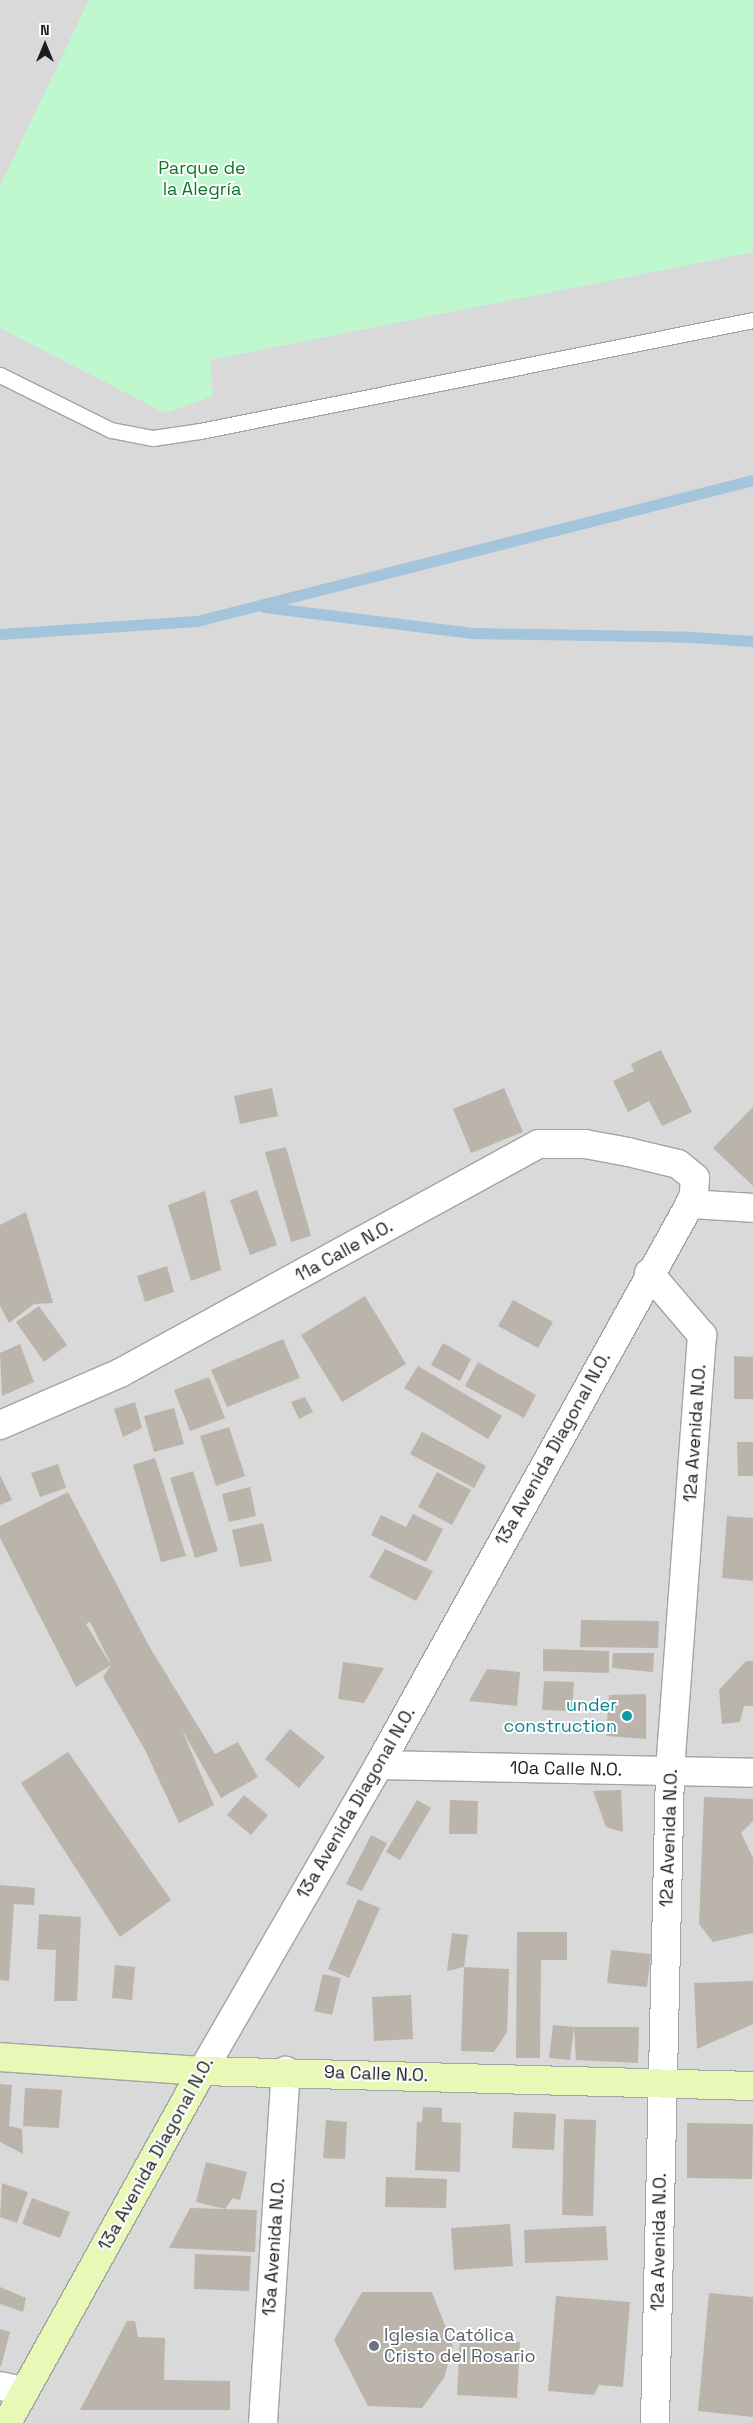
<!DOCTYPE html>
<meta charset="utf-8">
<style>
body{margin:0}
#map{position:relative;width:753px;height:2423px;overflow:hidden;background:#edece2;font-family:"Space Grotesk",sans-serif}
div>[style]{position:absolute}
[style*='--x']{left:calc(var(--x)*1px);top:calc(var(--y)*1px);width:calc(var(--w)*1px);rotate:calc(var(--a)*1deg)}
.residential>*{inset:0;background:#dad9d9}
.park>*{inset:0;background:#bff8ce}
.stream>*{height:11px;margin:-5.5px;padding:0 5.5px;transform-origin:5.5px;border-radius:5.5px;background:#a3c4da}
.building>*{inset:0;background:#bab4ab}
.roads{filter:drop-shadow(1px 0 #a3a3a3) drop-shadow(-1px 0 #a3a3a3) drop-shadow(0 1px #a3a3a3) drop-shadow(0 -1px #a3a3a3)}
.lane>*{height:15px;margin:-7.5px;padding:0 7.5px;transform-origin:7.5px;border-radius:7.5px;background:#fff}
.street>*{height:28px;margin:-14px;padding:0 14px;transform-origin:14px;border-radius:14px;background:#fff}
.secondary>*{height:28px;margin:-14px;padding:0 14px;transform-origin:14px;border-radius:14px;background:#e8f8b6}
.dots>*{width:14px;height:14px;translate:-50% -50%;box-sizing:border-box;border:2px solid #fff;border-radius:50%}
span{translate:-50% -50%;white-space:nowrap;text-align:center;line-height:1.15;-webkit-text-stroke:4px #fff;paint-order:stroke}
.park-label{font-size:18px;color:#0e772a}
.street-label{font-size:18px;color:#1c1c1c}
.culture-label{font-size:18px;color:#0d838f}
.right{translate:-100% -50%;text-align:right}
.worship-label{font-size:18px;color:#5b616d}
.left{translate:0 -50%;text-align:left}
.north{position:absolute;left:20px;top:20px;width:50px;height:50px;-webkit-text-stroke:4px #fff;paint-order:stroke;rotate:0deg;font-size:14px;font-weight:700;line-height:20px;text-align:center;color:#1c1c1c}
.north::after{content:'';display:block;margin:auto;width:18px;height:22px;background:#1c1c1c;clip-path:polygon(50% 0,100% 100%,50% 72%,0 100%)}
</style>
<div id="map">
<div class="residential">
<i style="clip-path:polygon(0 0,753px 0,753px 2423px,0 2423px)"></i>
</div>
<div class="park">
<i style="clip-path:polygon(89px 0,753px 0,753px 252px,210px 360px,213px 396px,165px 413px,0 328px,0 186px)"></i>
</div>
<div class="stream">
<i style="--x:264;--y:607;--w:210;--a:7.1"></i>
<i style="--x:472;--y:633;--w:219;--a:1"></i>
<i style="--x:691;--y:637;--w:62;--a:3.7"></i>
<i style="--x:0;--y:634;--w:197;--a:-3.8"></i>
<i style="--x:197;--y:621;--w:574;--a:-14.23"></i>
</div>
<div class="building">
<i style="clip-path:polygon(661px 1050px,692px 1112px,662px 1126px,649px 1101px,628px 1112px,613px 1081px,634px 1071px,631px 1064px)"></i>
<i style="clip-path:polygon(272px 1088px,278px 1116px,240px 1124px,234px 1096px)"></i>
<i style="clip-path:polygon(504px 1088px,523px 1132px,471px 1153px,453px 1109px)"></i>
<i style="clip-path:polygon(753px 1107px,753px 1186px,713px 1148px)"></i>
<i style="clip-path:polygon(286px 1147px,311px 1236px,291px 1242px,265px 1152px)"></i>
<i style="clip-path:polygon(257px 1190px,277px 1245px,250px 1255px,230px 1200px)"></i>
<i style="clip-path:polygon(205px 1191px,221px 1270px,191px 1281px,168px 1205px)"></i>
<i style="clip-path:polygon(26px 1212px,53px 1303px,34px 1304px,9px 1323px,0 1306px,0 1225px)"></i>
<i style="clip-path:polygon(167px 1266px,174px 1292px,145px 1302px,137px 1276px)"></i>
<i style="clip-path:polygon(365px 1296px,406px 1364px,342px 1402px,301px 1335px)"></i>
<i style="clip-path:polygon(513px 1300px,553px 1322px,538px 1348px,498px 1326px)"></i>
<i style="clip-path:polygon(39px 1306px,67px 1345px,44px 1362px,16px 1322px)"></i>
<i style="clip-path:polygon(283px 1339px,300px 1378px,227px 1407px,211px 1370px)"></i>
<i style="clip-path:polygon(443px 1343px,471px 1359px,460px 1381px,431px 1365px)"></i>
<i style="clip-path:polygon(20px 1344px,34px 1382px,2px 1396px,0 1353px)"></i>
<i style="clip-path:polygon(734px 1356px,753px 1357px,753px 1399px,734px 1399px)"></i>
<i style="clip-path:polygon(478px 1362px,536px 1395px,524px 1418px,465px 1386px)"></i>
<i style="clip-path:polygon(418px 1366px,502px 1416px,488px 1439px,404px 1388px)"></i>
<i style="clip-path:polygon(209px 1377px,225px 1418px,190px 1431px,174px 1390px)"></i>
<i style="clip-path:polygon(305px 1397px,313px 1412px,299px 1419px,291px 1402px)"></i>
<i style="clip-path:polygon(135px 1402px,142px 1428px,123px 1437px,114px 1409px)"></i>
<i style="clip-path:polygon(174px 1408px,184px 1444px,154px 1452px,144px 1416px)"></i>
<i style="clip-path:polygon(229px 1427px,245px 1476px,216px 1486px,200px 1436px)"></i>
<i style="clip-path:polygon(422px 1432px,486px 1466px,474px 1488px,410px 1454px)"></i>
<i style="clip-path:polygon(737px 1442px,753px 1442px,753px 1476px,738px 1476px)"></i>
<i style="clip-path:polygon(155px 1458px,186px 1556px,161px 1562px,133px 1465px)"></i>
<i style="clip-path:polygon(58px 1464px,66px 1488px,40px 1497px,31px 1473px)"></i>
<i style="clip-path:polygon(193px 1471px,218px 1551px,195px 1558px,170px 1478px)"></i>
<i style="clip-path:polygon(437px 1472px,471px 1490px,452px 1525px,418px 1507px)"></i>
<i style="clip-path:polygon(0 1475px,12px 1500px,0 1505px)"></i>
<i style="clip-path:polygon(250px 1487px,256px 1516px,229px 1522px,222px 1494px)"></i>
<i style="clip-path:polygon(evenodd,68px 1492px,149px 1646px,215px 1754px,238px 1742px,258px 1777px,221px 1798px,182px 1730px,214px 1805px,179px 1823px,145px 1750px,103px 1677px,111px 1665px,76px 1687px,0 1538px,0 1526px,68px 1492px,90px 1622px,110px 1662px,109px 1662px,86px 1624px,90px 1622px)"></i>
<i style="clip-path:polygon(413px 1514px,443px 1529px,426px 1562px,371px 1535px,381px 1515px,406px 1527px)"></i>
<i style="clip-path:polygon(727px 1516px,753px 1518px,753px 1581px,722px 1578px)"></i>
<i style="clip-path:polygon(263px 1523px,272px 1561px,240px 1567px,232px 1530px)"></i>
<i style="clip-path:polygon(385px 1549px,433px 1571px,416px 1601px,369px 1577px)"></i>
<i style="clip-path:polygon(581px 1620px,659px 1621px,658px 1648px,580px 1647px)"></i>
<i style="clip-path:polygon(543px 1649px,609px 1651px,609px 1673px,543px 1671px)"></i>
<i style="clip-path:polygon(613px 1653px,654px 1653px,653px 1672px,612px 1668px)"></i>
<i style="clip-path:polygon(746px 1661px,753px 1661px,753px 1706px,744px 1706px,740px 1722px,722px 1724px,719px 1690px)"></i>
<i style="clip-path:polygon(343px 1662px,384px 1668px,364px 1703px,338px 1699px)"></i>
<i style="clip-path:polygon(487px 1669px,520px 1672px,517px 1706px,469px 1701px)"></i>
<i style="clip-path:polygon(544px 1681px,574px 1682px,572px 1711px,542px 1710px)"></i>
<i style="clip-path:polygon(646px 1694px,646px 1739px,606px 1736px,609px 1695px)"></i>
<i style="clip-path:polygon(290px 1729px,325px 1757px,299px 1788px,265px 1759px)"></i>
<i style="clip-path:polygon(68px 1752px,171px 1900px,120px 1937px,21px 1783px)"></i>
<i style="clip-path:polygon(621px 1790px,623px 1832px,606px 1827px,593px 1791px)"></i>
<i style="clip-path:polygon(244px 1795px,268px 1815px,251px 1835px,227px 1815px)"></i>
<i style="clip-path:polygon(704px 1797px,753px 1799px,753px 1821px,741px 1833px,753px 1858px,753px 1933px,713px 1942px,699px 1924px)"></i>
<i style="clip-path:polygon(417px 1800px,431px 1808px,400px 1860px,386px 1852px)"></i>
<i style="clip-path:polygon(450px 1800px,478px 1801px,477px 1834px,449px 1834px)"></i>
<i style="clip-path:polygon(371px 1835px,387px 1843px,362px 1891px,346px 1884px)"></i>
<i style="clip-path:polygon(0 1885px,35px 1888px,34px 1905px,14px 1904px,9px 1981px,0 1980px)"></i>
<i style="clip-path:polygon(358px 1899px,380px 1908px,349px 1978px,328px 1969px)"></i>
<i style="clip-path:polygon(39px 1914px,81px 1917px,77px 2001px,54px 2001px,56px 1950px,37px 1949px)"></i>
<i style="clip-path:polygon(517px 1932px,567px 1932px,567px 1960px,541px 1960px,540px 2058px,516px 2058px)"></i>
<i style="clip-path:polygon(452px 1933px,468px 1935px,464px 1967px,447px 1971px)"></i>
<i style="clip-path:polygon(611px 1950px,651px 1954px,647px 1987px,607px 1983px)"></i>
<i style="clip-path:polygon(115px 1965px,135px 1967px,132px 2000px,112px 1998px)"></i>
<i style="clip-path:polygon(464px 1967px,509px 1969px,507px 2032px,494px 2052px,461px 2051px)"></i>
<i style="clip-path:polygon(323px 1974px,341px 1978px,332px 2015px,314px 2011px)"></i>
<i style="clip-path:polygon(753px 1981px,753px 2024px,697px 2049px,694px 1983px)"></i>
<i style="clip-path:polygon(411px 1995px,413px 2039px,374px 2041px,372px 1997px)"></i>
<i style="clip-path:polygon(553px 2025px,574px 2027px,570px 2060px,549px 2058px)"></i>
<i style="clip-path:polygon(574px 2027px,639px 2027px,638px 2063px,576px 2060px)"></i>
<i style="clip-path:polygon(0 2084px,12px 2085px,9px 2126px,22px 2129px,23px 2154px,0 2142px)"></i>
<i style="clip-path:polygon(25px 2088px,62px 2090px,59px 2128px,23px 2126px)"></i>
<i style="clip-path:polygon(423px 2107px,442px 2108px,442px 2122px,461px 2123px,460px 2172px,415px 2170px,417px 2122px,422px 2122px)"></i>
<i style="clip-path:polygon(514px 2112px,556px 2114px,554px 2150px,512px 2148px)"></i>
<i style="clip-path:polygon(564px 2119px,596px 2120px,593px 2216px,562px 2215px)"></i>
<i style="clip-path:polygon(326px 2120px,347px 2122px,345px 2159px,323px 2158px)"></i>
<i style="clip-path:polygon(687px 2123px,753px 2124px,752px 2179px,687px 2178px)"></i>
<i style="clip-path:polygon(206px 2162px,247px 2172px,240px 2200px,233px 2198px,225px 2209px,196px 2202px)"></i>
<i style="clip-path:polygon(386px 2177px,447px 2179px,446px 2208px,385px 2207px)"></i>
<i style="clip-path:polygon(2px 2183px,28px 2192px,17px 2223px,0 2217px)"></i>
<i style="clip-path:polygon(32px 2198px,70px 2212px,60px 2238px,22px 2224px)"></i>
<i style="clip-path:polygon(190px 2208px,257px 2210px,255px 2252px,169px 2248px)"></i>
<i style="clip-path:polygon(510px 2224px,513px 2266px,454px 2270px,451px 2228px)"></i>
<i style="clip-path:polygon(606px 2226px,608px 2260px,525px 2263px,524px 2230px)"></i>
<i style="clip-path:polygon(195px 2254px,251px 2256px,249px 2291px,194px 2289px)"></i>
<i style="clip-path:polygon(0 2287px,26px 2298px,23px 2312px,0 2304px)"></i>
<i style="clip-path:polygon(362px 2292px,432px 2292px,453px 2346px,444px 2378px,422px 2408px,368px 2406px,334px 2340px)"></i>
<i style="clip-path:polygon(709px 2293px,753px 2297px,753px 2417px,698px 2411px)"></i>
<i style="clip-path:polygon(556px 2296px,630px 2302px,623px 2387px,599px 2385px,594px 2395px,548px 2391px)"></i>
<i style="clip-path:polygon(127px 2321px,135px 2321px,138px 2337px,165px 2338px,164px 2380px,230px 2381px,230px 2410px,80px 2410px)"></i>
<i style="clip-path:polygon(0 2329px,10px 2332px,1px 2366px,0 2366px)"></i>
<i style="clip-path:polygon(460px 2338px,520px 2342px,517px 2398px,457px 2395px)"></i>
</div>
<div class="roads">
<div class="lane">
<i style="--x:0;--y:375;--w:124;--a:26.4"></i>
<i style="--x:111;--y:430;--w:43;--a:10.8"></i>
<i style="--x:153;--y:438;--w:48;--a:-8.5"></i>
<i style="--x:200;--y:431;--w:564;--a:-11.35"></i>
</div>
<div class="street">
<i style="--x:690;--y:1204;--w:63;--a:3.6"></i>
<i style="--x:649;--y:1273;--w:82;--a:49.5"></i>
<i style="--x:702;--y:1335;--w:437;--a:94.2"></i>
<i style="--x:670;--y:1771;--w:652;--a:91.32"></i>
<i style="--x:0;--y:1425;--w:131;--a:-23.4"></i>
<i style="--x:120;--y:1373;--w:477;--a:-28.7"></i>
<i style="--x:539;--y:1144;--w:46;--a:0"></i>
<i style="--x:585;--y:1144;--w:44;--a:10.5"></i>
<i style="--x:628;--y:1152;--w:51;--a:13.5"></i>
<i style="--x:678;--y:1164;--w:22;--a:39"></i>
<i style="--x:695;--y:1178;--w:16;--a:94"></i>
<i style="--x:694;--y:1194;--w:11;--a:112"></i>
<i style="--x:690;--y:1204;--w:641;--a:119"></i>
<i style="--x:379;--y:1765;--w:354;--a:120"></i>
<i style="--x:379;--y:1765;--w:374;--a:1.2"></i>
<i style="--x:0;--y:2386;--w:25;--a:12"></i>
<i style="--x:263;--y:2423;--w:353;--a:-86.3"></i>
</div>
<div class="secondary">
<i style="--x:0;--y:2057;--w:202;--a:4"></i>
<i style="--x:202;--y:2071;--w:551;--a:1.56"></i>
<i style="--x:7;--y:2423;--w:402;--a:-61"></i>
</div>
</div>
<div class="dots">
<i style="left:627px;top:1716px;background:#0f9aa8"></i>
<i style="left:374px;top:2346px;background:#6b7280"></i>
</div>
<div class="park-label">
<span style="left:202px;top:179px">Parque de<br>la Alegría</span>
</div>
<div class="street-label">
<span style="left:344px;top:1251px;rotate:-29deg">11a Calle N.O.</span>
<span style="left:695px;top:1433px;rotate:-86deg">12a Avenida N.O.</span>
<span style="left:553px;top:1449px;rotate:-61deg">13a Avenida Diagonal N.O.</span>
<span style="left:566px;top:1769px;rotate:1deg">10a Calle N.O.</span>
<span style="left:356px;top:1803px;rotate:-60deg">13a Avenida Diagonal N.O.</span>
<span style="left:669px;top:1838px;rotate:-88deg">12a Avenida N.O.</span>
<span style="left:376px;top:2074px;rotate:2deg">9a Calle N.O.</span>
<span style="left:156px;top:2154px;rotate:-61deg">13a Avenida Diagonal N.O.</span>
<span style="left:659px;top:2242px;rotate:-89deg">12a Avenida N.O.</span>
<span style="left:274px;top:2247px;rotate:-86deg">13a Avenida N.O.</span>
</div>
<div class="culture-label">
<span class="right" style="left:617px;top:1716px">under<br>construction</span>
</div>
<div class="worship-label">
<span class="left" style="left:384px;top:2346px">Iglesia Católica<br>Cristo del Rosario</span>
</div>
<div class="north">N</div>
</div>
